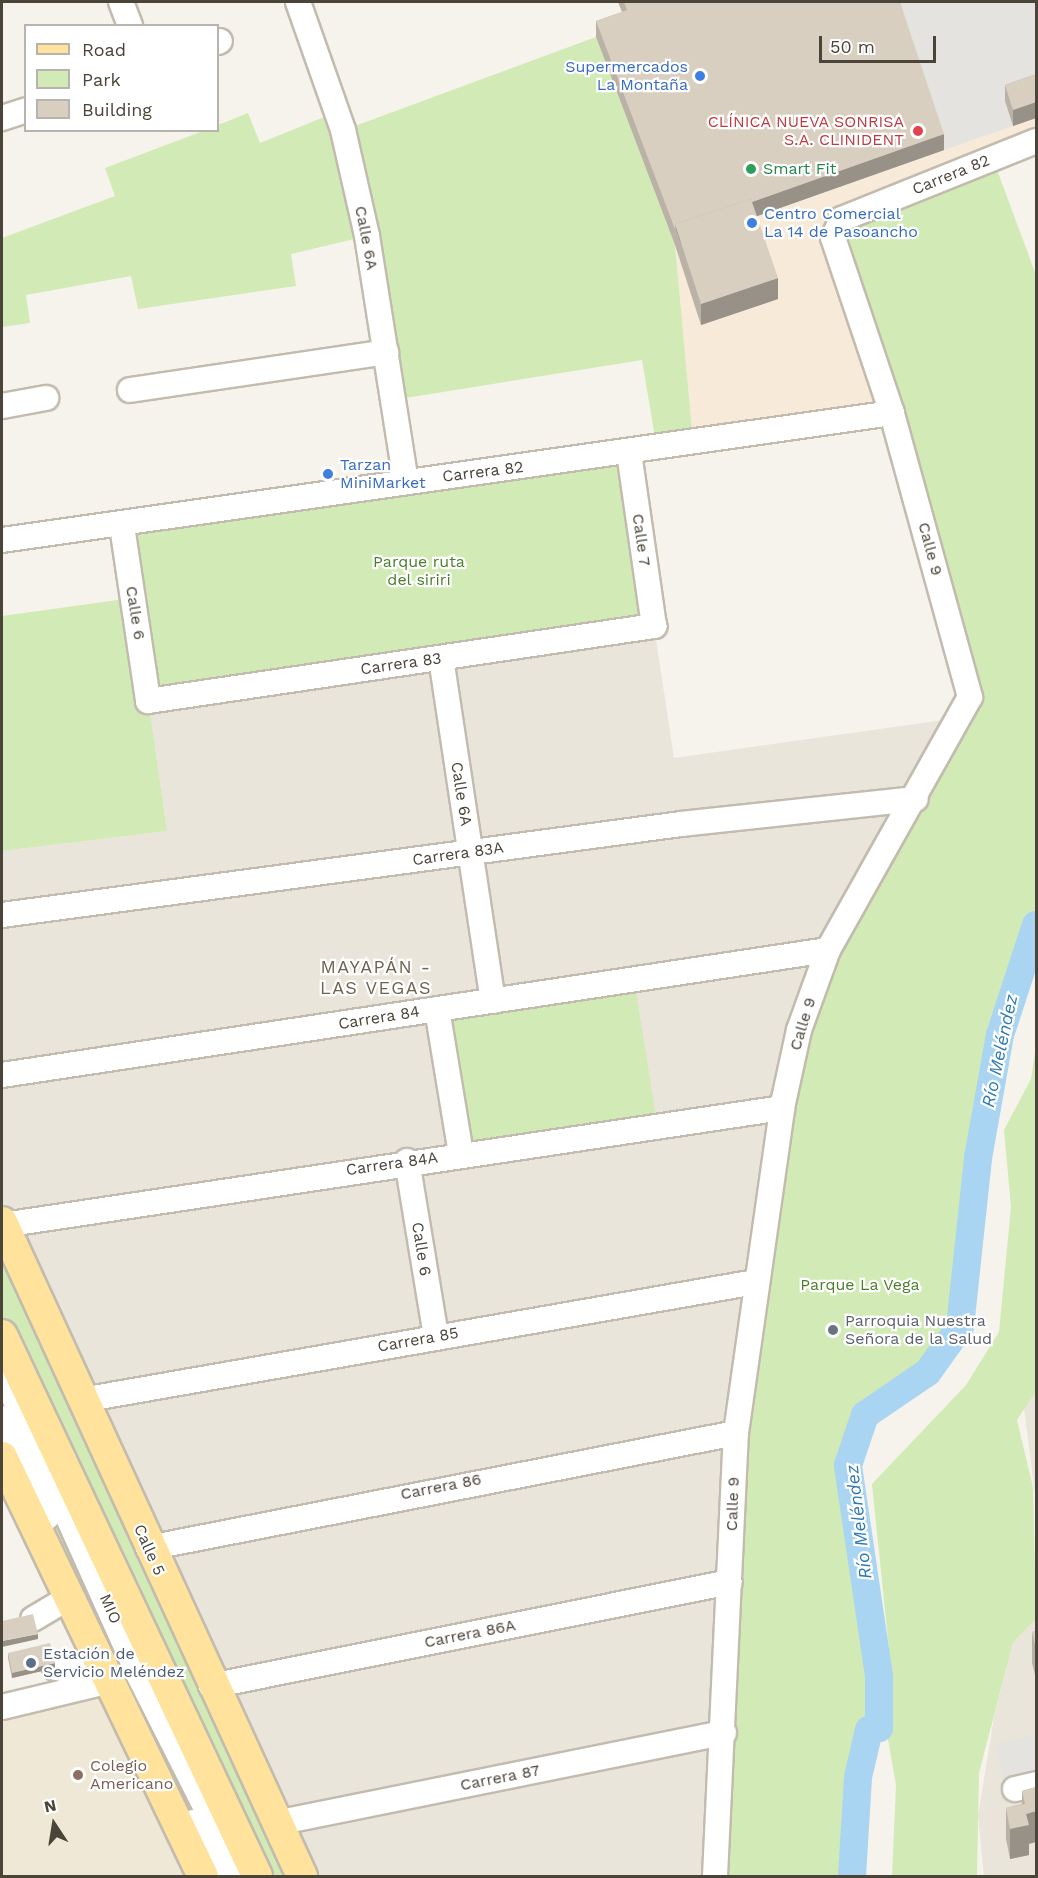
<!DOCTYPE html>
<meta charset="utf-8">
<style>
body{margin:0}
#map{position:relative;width:1038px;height:1878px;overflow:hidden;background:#f6f3ec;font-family:"Work Sans",sans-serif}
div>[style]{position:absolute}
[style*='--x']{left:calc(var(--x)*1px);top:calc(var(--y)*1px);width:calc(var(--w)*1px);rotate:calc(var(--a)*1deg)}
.residential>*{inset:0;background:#eae5da}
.commercial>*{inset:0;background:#f7ead8}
.education>*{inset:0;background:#efe8d6}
.green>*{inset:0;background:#d2eab5}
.parking>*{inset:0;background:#e5e3e0}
.river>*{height:28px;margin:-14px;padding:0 14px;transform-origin:14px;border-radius:14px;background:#a9d4f2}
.roads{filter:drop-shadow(2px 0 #c2bbae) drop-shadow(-2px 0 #c2bbae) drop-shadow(0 2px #c2bbae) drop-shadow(0 -2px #c2bbae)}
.minor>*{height:24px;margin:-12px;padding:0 12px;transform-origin:12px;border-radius:12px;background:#fff}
.major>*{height:30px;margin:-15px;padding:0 15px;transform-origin:15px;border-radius:15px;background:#ffe39c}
.wall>*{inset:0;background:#bab2a6}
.shaded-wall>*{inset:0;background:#979187}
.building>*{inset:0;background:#d8cfc1}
.dots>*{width:16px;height:16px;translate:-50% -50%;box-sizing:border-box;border:3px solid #fff;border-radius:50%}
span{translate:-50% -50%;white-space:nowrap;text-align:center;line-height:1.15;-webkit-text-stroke:4.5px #fff;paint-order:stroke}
.shop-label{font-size:16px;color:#366cbe}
.right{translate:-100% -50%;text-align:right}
.left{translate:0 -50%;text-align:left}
.health-label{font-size:16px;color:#be3a42}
.leisure-label{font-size:16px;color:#27864d}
.street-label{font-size:16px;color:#4b4439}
.park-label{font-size:16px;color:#4a7f2a}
.worship-label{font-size:16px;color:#5b616d}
.service-label{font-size:16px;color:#4e5e75}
.education-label{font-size:16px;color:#785e54}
.neighbourhood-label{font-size:18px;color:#6e6250;letter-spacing:1.5px}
.water-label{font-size:18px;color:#2e7ab2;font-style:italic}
.frame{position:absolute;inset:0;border:3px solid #4b4439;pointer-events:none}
.legend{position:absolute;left:24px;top:24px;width:195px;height:108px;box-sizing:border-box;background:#fff;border:2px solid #b7b4b0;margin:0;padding:8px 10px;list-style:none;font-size:18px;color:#4b4439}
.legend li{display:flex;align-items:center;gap:12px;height:30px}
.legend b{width:30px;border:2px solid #b7b4b0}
.north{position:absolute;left:24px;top:1794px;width:60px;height:60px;-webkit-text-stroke:4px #fff;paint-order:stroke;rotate:348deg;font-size:16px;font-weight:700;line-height:24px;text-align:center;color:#4b4439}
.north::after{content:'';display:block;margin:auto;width:21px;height:27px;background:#4b4439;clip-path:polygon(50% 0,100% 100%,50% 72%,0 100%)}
.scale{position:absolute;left:819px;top:36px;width:117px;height:27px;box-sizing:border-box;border:3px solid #4b4439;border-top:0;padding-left:8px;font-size:18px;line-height:21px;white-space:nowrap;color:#4b4439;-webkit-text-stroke:4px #fff;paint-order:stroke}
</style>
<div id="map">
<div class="residential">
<i style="clip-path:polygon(654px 626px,674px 758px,958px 718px,715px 1876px,302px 1876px,2px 1222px,2px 851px,167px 831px,148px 701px)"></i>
<i style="clip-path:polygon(1036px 1391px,1036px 1503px,1024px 1408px)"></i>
<i style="clip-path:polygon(1036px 1619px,1036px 1876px,984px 1876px,978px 1816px,994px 1717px,1013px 1643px)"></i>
</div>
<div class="commercial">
<i style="clip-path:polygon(618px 2px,1036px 2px,1036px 141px,842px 219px,892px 413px,693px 441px,675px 245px,596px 37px,627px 26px)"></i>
</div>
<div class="education">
<i style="clip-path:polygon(110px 1681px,203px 1876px,2px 1876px,2px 1707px)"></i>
</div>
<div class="green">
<i style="clip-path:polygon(596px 37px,675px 245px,693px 441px,657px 449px,642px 360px,393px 400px,367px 236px,291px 254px,296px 286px,138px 309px,131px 276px,26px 295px,30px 323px,2px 327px,2px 238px,115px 196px,105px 168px,203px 131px,218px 130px,218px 125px,248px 113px,260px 143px,339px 111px,344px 130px)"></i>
<i style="clip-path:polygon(993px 159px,1036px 275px,1036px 925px,1000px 1035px,978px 1158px,960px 1327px,928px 1372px,865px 1415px,848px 1465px,879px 1676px,879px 1728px,869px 1730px,858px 1777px,852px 1876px,715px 1876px,736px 1433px,799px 1030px,970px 697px,835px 228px)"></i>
<i style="clip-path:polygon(629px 453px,654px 626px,149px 705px,167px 831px,2px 851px,2px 616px,132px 598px,122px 526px)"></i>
<i style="clip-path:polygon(634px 979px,657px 1123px,461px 1154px,437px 1009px)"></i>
<i style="clip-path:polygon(1036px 1046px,1036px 1391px,1017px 1420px,1033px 1487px,1036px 1619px,1013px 1643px,979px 1773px,977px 1876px,892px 1876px,896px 1785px,886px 1728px,889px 1649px,872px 1484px,966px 1385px,999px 1332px,1011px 1207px,1004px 1130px,1031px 1079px)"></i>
<i style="clip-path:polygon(2px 1222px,302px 1876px,220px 1876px,120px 1677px,2px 1418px)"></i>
</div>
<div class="parking">
<i style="clip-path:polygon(892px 2px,1035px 2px,1036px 90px,1005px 101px,1013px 126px,944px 150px)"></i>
<i style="clip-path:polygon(1036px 1734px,1036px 1784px,1006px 1791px,995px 1745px)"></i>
</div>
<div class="river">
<i style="--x:852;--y:1876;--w:99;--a:-86.5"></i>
<i style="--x:858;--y:1777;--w:48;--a:-76.8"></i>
<i style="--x:869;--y:1730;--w:10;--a:-11"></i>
<i style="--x:879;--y:1728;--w:52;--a:-90"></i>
<i style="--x:879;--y:1676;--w:213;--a:-98.4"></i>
<i style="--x:848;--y:1465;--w:53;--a:-71.2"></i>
<i style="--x:865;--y:1415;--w:76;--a:-34.3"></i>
<i style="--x:928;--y:1372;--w:55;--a:-54.6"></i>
<i style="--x:960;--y:1327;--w:170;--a:-83.9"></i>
<i style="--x:978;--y:1158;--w:125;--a:-79.9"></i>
<i style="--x:1000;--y:1035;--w:116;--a:-71.9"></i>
</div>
<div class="roads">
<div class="minor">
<i style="--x:121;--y:2;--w:26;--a:69"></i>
<i style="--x:298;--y:2;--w:136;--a:70.6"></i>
<i style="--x:343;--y:130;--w:109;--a:77.2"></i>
<i style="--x:367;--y:236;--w:249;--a:81"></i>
<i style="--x:218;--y:42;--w:2;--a:-27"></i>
<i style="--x:2;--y:118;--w:25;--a:-18"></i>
<i style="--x:130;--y:390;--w:259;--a:-8.4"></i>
<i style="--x:2;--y:406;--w:45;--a:-10.3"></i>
<i style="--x:122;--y:526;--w:177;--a:81.5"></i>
<i style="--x:148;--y:701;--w:512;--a:-8.43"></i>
<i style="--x:654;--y:626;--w:175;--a:-98.2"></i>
<i style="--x:2;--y:540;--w:899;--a:-8.12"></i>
<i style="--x:441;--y:658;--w:347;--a:81.4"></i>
<i style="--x:2;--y:915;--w:685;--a:-7.63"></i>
<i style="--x:681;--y:824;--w:236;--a:-6.1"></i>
<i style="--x:437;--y:1009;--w:147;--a:80.6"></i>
<i style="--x:2;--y:1075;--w:835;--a:-8.61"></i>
<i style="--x:407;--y:1161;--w:178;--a:80.6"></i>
<i style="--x:3;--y:1225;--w:788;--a:-8.54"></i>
<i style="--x:2;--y:1371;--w:330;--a:65.8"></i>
<i style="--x:137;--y:1672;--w:229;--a:63.2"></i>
<i style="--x:82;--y:1400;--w:683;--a:-9.94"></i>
<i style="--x:2;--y:1418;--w:109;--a:65.6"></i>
<i style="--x:148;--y:1548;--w:599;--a:-11.07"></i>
<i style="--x:33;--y:1619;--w:43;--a:-30.7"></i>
<i style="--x:55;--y:1668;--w:53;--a:8.7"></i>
<i style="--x:211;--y:1686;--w:529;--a:-11.33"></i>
<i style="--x:2;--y:1707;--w:111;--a:-13.5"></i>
<i style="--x:1015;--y:1789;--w:22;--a:-13"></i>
<i style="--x:193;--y:1822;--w:60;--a:63.4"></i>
<i style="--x:276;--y:1823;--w:457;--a:-11.4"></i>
<i style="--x:715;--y:1876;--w:443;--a:-87.3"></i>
<i style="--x:736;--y:1433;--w:328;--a:-81.9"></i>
<i style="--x:782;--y:1108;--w:80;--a:-77.7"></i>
<i style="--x:799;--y:1030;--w:85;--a:-70.1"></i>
<i style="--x:828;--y:950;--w:290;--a:-60.7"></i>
<i style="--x:970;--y:697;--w:295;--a:-105.4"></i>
<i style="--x:892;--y:413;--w:185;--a:-108.6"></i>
<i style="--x:833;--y:238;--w:21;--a:-65"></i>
<i style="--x:842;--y:219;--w:209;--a:-21.9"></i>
</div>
<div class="major">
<i style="--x:2;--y:1222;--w:720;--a:65.36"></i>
<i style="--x:2;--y:1335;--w:598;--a:64.76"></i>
<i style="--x:2;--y:1457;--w:465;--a:64.4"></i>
</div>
</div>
<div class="wall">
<i style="clip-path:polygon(618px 2px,900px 2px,944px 150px,757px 216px,778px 299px,701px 325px,675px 245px,596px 37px,596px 21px,622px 12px)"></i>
<i style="clip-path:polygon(1036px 74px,1036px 118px,1013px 126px,1005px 101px,1005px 85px)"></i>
<i style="clip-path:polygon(1036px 1631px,1036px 1679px,1032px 1663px,1032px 1632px)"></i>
<i style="clip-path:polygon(8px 1653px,55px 1668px,12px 1678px,8px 1658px)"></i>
<i style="clip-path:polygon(1036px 1787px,1029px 1844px,1029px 1855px,1010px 1859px,1006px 1839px,1006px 1808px,1022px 1804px,1022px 1791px)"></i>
</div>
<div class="shaded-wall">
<i style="clip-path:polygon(1036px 102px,1036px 118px,1013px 126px,1013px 110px)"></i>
<i style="clip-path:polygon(944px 134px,944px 150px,681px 243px,676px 229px)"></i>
<i style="clip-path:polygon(778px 278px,778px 299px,701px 325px,701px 304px)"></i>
<i style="clip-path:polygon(38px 1634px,38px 1639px,2px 1647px,2px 1641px)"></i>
<i style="clip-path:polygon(55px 1663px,55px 1668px,12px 1678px,12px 1673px)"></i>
<i style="clip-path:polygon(1036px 1811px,1036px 1842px,1029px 1844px,1029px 1855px,1010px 1859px,1010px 1829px,1026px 1814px)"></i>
</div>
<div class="building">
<i style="clip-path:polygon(624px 2px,900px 2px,944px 134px,752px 202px,751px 199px,675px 224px,675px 229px,596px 21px,627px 10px)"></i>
<i style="clip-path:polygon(1036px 74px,1036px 102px,1013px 110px,1005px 85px)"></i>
<i style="clip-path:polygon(751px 199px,778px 278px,701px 304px,675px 224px)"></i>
<i style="clip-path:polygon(33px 1614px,38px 1634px,2px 1641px,2px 1621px)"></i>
<i style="clip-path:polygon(1036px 1631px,1036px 1649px,1032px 1632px)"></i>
<i style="clip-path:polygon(50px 1643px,55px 1663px,12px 1673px,8px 1653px)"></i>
<i style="clip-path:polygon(1036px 1787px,1036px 1811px,1026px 1814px,1029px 1825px,1010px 1829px,1006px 1808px,1025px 1804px,1022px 1791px)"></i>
</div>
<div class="dots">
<i style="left:700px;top:76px;background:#3f7fe0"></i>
<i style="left:918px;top:131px;background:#e0444e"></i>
<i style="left:751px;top:169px;background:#2e9e5b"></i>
<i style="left:752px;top:223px;background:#3f7fe0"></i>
<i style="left:328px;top:474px;background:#3f7fe0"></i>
<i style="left:833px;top:1330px;background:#6b7280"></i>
<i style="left:31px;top:1663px;background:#5c6f8a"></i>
<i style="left:78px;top:1775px;background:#8d6e63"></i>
</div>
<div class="shop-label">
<span class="right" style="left:688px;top:76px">Supermercados<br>La Montaña</span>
<span class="left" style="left:764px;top:223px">Centro Comercial<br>La 14 de Pasoancho</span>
<span class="left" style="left:340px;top:474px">Tarzan<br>MiniMarket</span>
</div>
<div class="health-label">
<span class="right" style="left:904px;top:131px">CLÍNICA NUEVA SONRISA<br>S.A. CLINIDENT</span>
</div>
<div class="leisure-label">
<span class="left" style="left:763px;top:169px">Smart Fit</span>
</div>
<div class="street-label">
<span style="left:951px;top:175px;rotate:-22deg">Carrera 82</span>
<span style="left:366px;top:238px;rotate:79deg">Calle 6A</span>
<span style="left:483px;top:472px;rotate:-7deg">Carrera 82</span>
<span style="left:641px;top:540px;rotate:82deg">Calle 7</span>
<span style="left:930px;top:549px;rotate:75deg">Calle 9</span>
<span style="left:135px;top:613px;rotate:81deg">Calle 6</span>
<span style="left:401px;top:664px;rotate:-8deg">Carrera 83</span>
<span style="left:461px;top:794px;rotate:81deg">Calle 6A</span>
<span style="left:458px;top:854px;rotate:-8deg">Carrera 83A</span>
<span style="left:379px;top:1018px;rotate:-9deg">Carrera 84</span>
<span style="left:803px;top:1024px;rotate:-73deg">Calle 9</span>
<span style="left:392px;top:1164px;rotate:-8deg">Carrera 84A</span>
<span style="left:421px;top:1249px;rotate:81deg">Calle 6</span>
<span style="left:418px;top:1340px;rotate:-10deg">Carrera 85</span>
<span style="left:441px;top:1487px;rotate:-11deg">Carrera 86</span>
<span style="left:733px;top:1504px;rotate:-88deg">Calle 9</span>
<span style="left:149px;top:1550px;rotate:66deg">Calle 5</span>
<span style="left:110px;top:1609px;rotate:66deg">MIO</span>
<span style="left:470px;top:1634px;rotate:-11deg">Carrera 86A</span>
<span style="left:500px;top:1778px;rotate:-11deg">Carrera 87</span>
</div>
<div class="park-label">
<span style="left:419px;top:571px">Parque ruta<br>del siriri</span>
<span style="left:860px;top:1285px">Parque La Vega</span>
</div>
<div class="worship-label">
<span class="left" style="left:845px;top:1330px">Parroquia Nuestra<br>Señora de la Salud</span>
</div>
<div class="service-label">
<span class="left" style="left:43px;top:1663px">Estación de<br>Servicio Meléndez</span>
</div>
<div class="education-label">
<span class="left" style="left:90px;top:1775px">Colegio<br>Americano</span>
</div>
<div class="neighbourhood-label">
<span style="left:376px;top:978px">MAYAPÁN -<br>LAS VEGAS</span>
</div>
<div class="water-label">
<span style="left:1000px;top:1051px;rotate:-78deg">Río Meléndez</span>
<span style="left:859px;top:1522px;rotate:-97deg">Río Meléndez</span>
</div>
<div class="frame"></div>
<ul class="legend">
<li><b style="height:8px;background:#ffe39c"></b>Road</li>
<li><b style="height:16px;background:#d2eab5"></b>Park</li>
<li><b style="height:16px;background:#d8cfc1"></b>Building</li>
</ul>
<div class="north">N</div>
<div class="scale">50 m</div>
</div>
